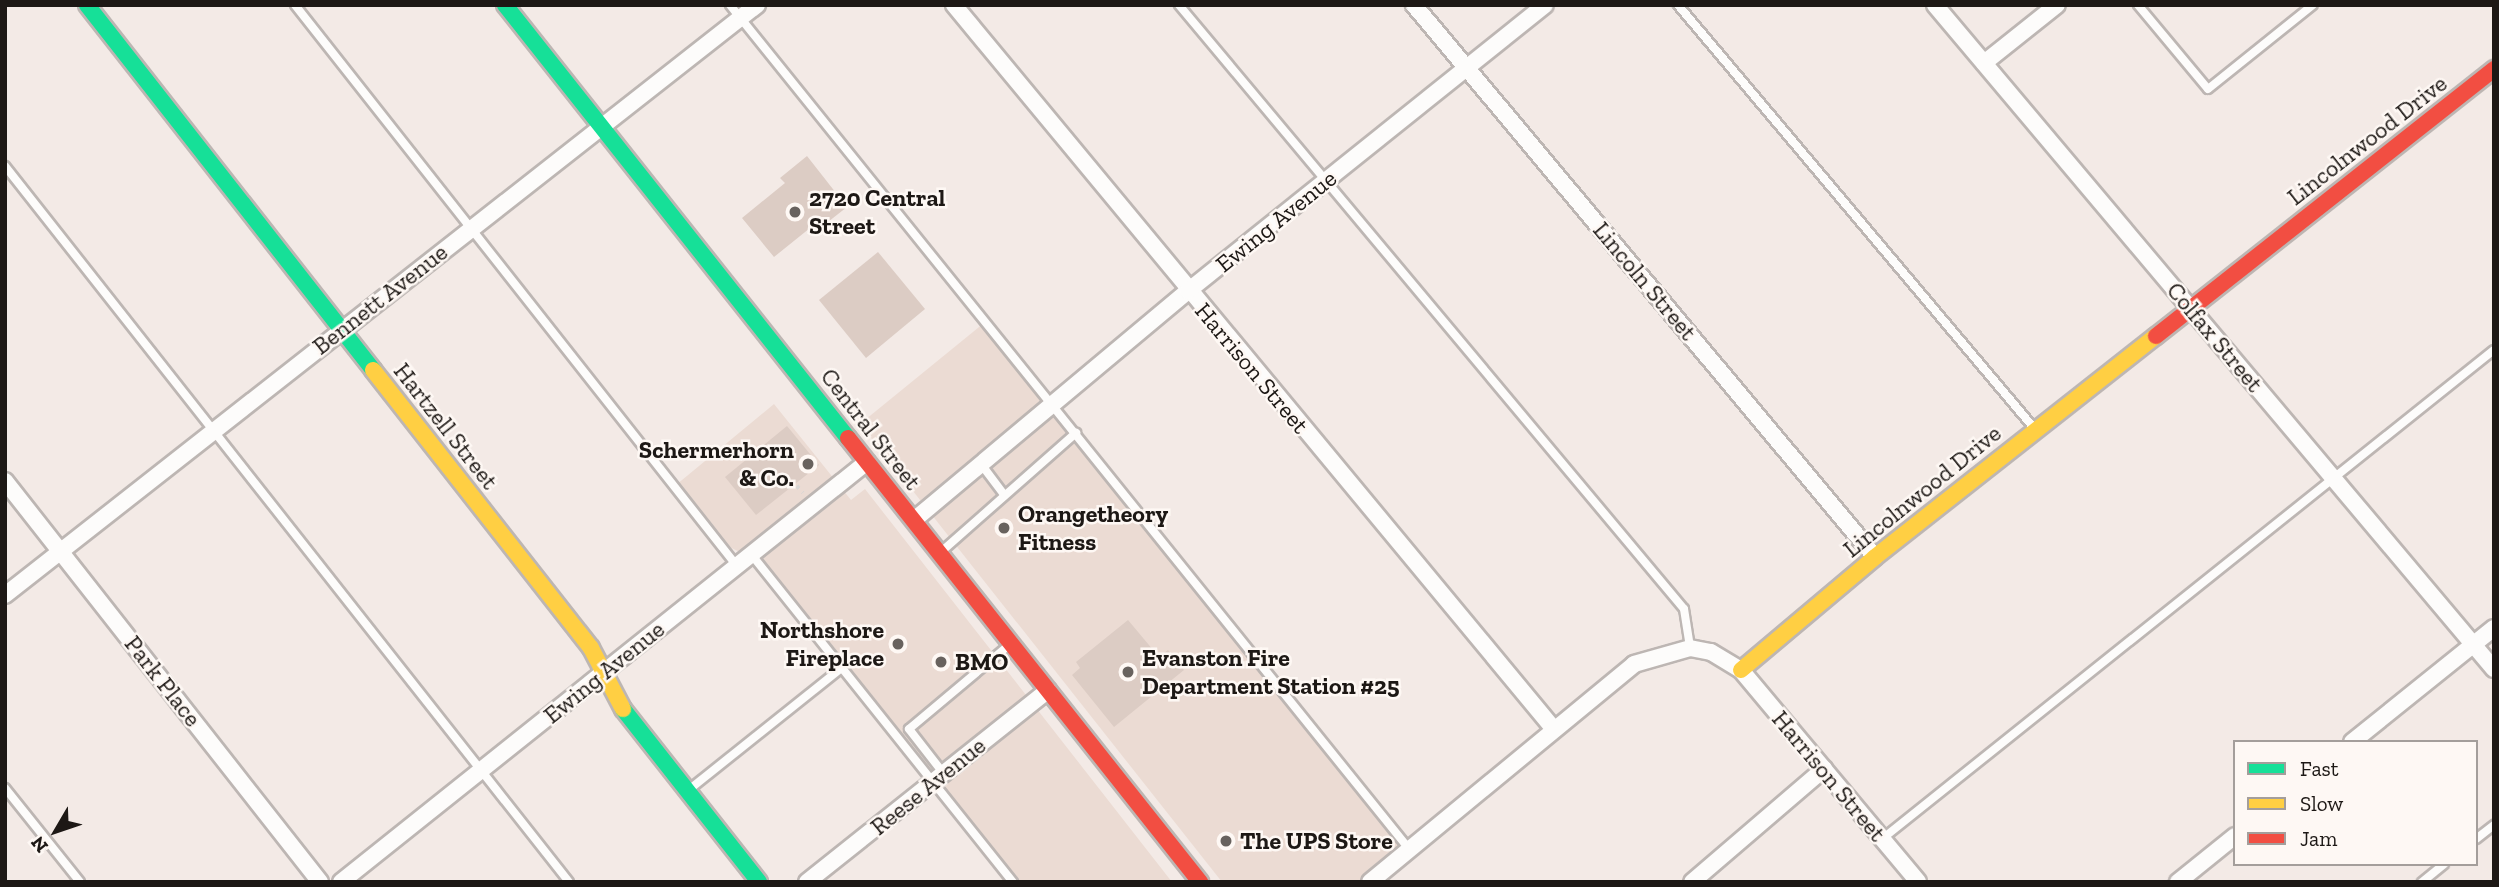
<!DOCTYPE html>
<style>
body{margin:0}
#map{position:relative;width:2499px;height:887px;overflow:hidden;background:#f3eae6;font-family:"Zilla Slab",serif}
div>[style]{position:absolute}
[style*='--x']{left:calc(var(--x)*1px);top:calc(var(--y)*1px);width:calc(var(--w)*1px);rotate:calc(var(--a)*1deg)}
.built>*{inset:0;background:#ebdbd3}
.building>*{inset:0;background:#dcccc4}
.path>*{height:3.5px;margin-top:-1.75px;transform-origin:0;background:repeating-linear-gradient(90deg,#d9d6d4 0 3.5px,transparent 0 8.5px)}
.roads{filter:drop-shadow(2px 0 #bdb6b3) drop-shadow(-2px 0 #bdb6b3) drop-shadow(0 2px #bdb6b3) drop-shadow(0 -2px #bdb6b3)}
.lane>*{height:8px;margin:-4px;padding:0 4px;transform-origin:4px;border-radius:4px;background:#fdfcfb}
.street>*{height:16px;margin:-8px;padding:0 8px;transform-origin:8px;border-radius:8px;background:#fdfcfb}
.fast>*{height:16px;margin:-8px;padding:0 8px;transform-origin:8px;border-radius:8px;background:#16e098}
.slow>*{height:16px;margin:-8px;padding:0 8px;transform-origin:8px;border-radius:8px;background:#ffcf43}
.jam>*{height:16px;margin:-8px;padding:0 8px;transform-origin:8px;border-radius:8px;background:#f24e42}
.dots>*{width:19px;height:19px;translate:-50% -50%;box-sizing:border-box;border:4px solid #fef8f4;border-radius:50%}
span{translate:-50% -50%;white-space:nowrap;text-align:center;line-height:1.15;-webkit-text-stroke:5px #fef8f4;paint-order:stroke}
.street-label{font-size:24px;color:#1d1815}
.poi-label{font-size:24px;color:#1d1815;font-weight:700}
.left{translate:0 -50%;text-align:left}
.right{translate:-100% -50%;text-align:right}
.frame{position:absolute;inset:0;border:7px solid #1d1815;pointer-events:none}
.legend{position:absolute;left:2233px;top:740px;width:245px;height:126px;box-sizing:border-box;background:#fef8f4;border:2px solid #a49e9b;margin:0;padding:9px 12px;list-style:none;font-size:21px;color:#1d1815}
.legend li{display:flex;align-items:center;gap:14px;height:35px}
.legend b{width:35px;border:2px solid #a49e9b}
.north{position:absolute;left:21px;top:796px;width:70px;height:70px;-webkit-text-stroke:5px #fef8f4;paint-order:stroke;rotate:231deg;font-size:19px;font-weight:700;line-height:28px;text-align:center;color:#1d1815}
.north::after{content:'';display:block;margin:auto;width:24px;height:32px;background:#1d1815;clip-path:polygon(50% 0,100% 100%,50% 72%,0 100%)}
</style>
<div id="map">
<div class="built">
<i style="clip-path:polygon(984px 323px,1405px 849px,1383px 882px,1222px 882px,860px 424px)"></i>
<i style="clip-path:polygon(774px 404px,851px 500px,865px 489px,1172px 882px,1016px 882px,770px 568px,724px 544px,676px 485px)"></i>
</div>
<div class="building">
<i style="clip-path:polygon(807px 156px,847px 207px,819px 229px,815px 224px,774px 257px,742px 218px,785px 183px,780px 178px)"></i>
<i style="clip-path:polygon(878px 252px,925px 309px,866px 358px,819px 300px)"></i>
<i style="clip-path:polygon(787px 426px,819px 465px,756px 515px,725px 477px)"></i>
<i style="clip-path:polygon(1128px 620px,1159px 657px,1168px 650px,1184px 670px,1114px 727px,1072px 675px,1080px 668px,1076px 662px)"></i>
</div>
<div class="path">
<i style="--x:797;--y:486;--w:9;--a:49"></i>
</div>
<div class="roads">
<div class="lane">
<i style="--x:295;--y:5;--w:714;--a:51.77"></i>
<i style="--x:730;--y:5;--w:1083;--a:51.18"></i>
<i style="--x:1179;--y:5;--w:787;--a:50.1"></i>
<i style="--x:1684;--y:609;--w:39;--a:81"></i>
<i style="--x:1678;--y:5;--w:553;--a:49.92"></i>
<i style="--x:2138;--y:5;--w:109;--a:50.2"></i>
<i style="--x:2208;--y:89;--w:134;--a:-38.7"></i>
<i style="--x:5;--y:166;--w:911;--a:51.77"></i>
<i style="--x:981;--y:464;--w:38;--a:53"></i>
<i style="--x:942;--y:551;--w:179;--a:-41.4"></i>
<i style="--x:751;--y:554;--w:420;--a:51.4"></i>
<i style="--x:944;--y:774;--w:57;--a:-127.9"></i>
<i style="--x:909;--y:729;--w:131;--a:-40"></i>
<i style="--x:5;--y:788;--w:120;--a:51.4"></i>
<i style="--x:690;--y:789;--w:196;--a:-38.6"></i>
<i style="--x:1882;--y:839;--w:783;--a:-38.63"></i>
<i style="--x:2476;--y:839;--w:23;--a:-38"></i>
<i style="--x:2422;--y:882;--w:28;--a:-39"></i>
</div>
<div class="street">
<i style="--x:954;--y:5;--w:939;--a:50.36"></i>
<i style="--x:1414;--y:5;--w:719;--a:50.13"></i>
<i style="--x:1935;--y:5;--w:868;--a:49.91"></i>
<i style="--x:1984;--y:63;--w:93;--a:-38.5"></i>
<i style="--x:5;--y:481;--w:510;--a:51.85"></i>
<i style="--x:914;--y:520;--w:357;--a:-39.9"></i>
<i style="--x:1188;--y:291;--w:457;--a:-38.7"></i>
<i style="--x:5;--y:595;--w:956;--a:-38.12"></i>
<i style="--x:2352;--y:742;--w:182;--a:-38.8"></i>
<i style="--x:341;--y:882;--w:673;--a:-38.61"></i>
<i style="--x:807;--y:882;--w:308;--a:-38.5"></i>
<i style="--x:1370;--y:882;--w:342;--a:-39.5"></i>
<i style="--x:1634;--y:664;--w:58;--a:-15.9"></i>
<i style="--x:1690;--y:648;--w:21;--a:11"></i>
<i style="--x:1711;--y:652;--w:35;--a:31"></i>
<i style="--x:1741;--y:670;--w:276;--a:50.1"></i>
<i style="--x:1692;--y:882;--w:174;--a:-40.6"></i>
<i style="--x:2178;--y:882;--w:73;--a:-38.9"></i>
</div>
<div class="fast">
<i style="--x:87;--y:5;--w:464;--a:51.9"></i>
<i style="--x:505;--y:5;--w:552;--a:51.62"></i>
<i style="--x:623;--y:709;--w:220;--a:51.8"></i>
</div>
<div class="slow">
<i style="--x:373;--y:370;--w:353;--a:51.9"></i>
<i style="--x:591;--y:648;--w:69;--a:62.3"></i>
<i style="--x:1741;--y:670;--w:175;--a:-40.1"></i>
<i style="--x:1875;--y:557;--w:357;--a:-38.2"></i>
</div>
<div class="jam">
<i style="--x:2156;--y:336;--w:431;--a:-38.3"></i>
<i style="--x:848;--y:438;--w:567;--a:51.59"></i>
</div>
</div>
<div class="dots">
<i style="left:795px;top:212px;background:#68625e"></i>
<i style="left:808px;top:464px;background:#68625e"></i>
<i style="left:1004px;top:528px;background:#68625e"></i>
<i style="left:898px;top:644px;background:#68625e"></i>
<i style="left:941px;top:662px;background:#68625e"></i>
<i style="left:1128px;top:672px;background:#68625e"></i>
<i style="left:1226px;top:841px;background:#68625e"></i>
</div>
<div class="street-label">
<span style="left:2367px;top:140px;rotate:-38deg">Lincolnwood Drive</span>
<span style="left:1276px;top:221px;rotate:-39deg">Ewing Avenue</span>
<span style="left:1645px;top:281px;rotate:50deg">Lincoln Street</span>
<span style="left:380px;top:299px;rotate:-38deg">Bennett Avenue</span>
<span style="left:2215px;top:337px;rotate:50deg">Colfax Street</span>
<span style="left:1252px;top:368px;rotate:50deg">Harrison Street</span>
<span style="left:446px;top:426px;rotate:52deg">Hartzell Street</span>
<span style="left:871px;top:429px;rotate:52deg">Central Street</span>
<span style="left:1922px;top:491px;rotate:-39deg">Lincolnwood Drive</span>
<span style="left:604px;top:672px;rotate:-39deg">Ewing Avenue</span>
<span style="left:163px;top:681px;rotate:52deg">Park Place</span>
<span style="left:1829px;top:776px;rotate:50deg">Harrison Street</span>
<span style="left:928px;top:786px;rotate:-39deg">Reese Avenue</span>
</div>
<div class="poi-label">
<span class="left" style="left:809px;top:212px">2720 Central<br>Street</span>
<span class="right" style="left:794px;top:464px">Schermerhorn<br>&amp; Co.</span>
<span class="left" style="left:1018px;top:528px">Orangetheory<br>Fitness</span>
<span class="right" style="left:884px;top:644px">Northshore<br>Fireplace</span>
<span class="left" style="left:1142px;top:672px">Evanston Fire<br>Department Station #25</span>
<span class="left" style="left:955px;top:662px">BMO</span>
<span class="left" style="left:1240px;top:841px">The UPS Store</span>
</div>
<div class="frame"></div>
<ul class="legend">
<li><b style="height:9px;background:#16e098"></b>Fast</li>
<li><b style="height:9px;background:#ffcf43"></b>Slow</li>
<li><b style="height:9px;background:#f24e42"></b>Jam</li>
</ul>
<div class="north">N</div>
</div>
